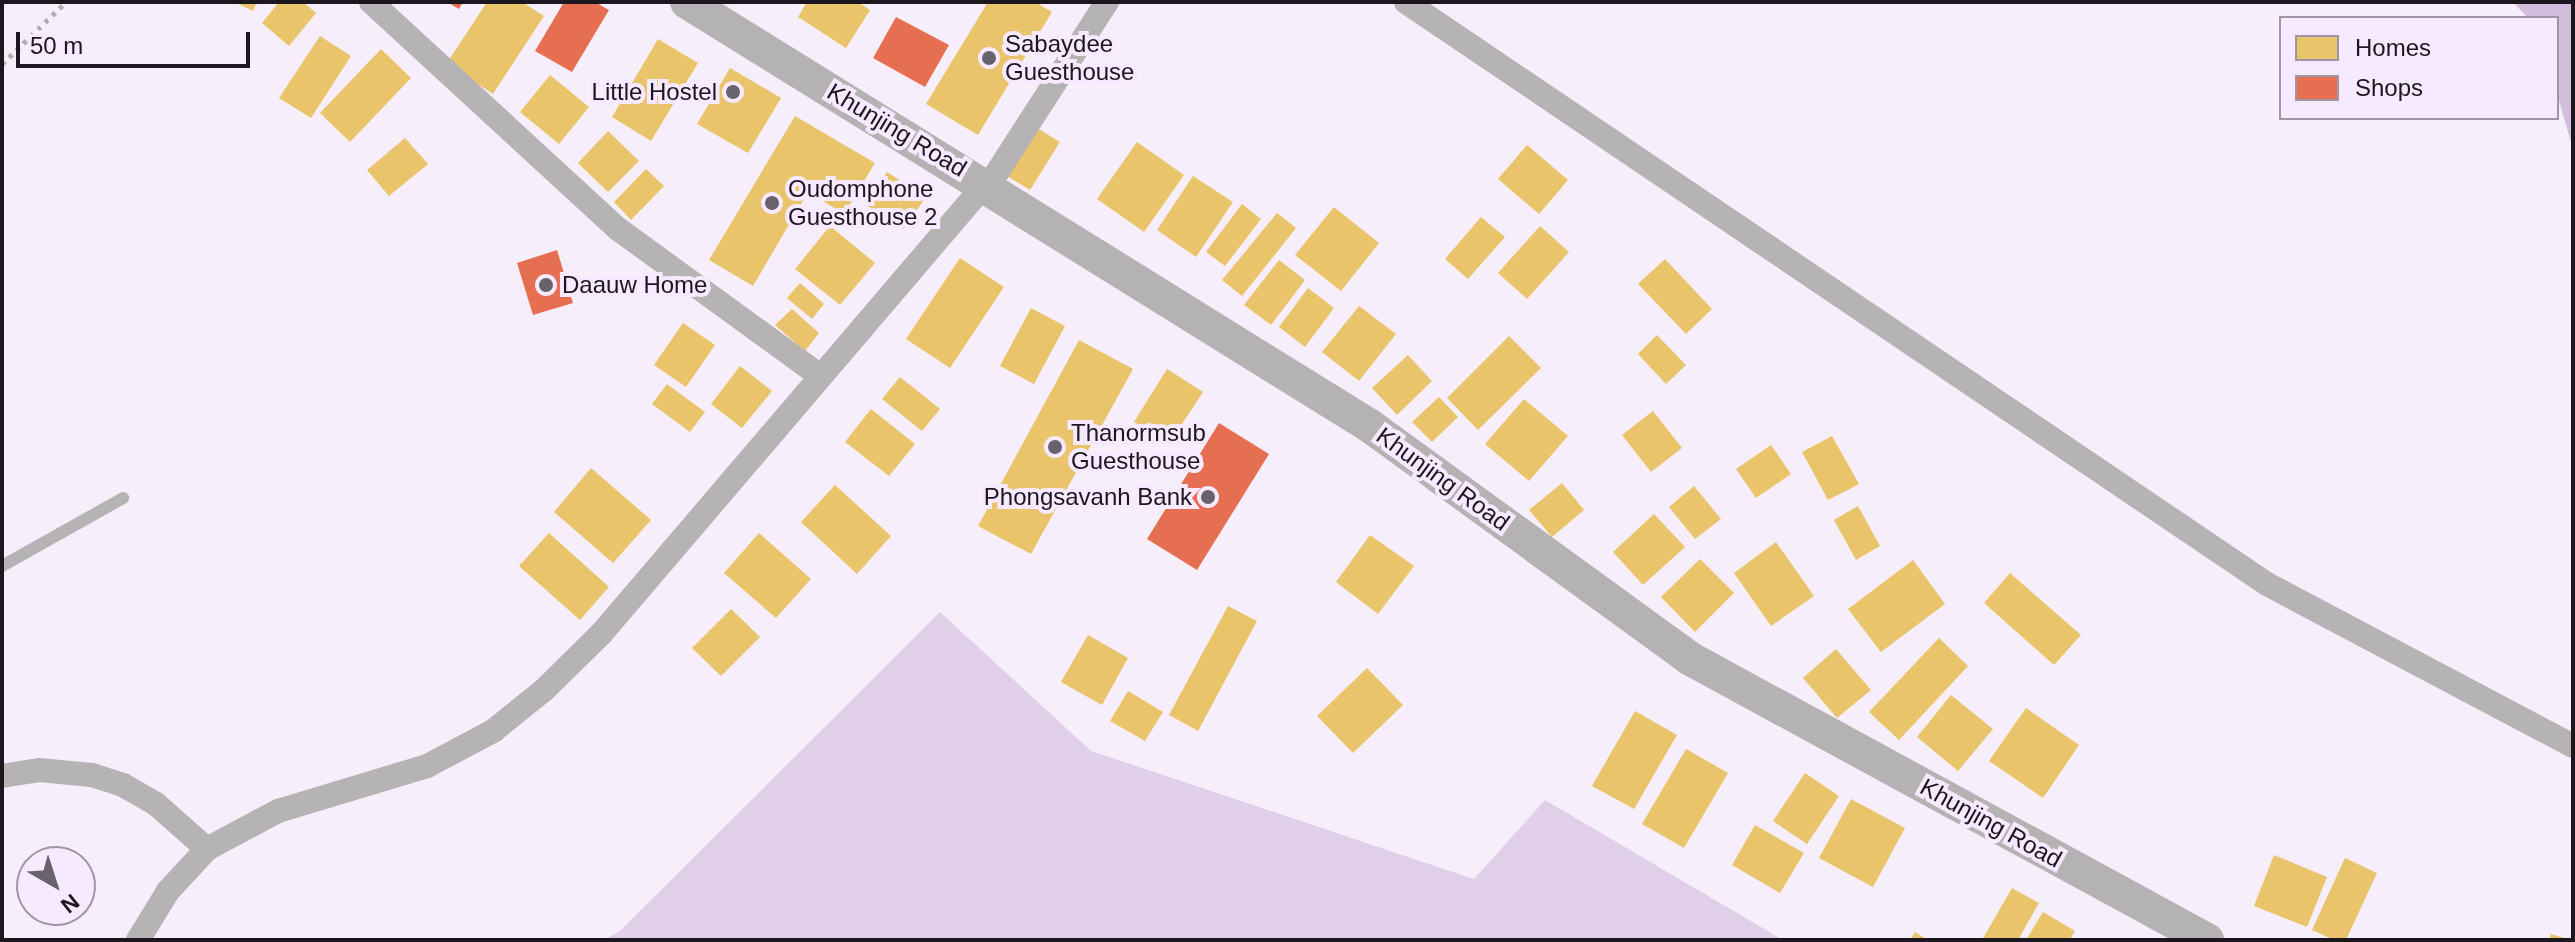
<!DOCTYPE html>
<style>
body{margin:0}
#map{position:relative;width:2575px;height:942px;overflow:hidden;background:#f6eefa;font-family:Arial,sans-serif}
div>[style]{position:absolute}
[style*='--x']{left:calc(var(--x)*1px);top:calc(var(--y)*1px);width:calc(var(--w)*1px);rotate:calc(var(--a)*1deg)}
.forest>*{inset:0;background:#e1cfea}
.water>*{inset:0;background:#d2bedd}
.homes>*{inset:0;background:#e9c46a}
.shops>*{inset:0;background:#e76f51}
.path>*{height:5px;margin-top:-2.5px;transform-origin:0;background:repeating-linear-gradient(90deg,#b2afb3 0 4px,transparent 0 10px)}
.lane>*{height:12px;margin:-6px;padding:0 6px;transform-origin:6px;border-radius:6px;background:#b5b3b4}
.street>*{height:24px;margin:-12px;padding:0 12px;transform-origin:12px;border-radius:12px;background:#b5b3b4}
.secondary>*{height:34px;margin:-17px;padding:0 17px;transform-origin:17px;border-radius:17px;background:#b5b2b4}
.dots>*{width:22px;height:22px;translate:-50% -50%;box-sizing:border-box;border:4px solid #f7e9ff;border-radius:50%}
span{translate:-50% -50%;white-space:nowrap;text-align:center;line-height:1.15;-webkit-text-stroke:8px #f7e9ff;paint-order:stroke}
.poi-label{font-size:24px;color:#1c161f}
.left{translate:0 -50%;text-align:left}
.right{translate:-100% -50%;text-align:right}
.street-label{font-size:24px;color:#1c161f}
.frame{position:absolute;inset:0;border:4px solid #1c161f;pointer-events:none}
.legend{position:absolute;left:2279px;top:16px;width:280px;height:104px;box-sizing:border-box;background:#f7e9ff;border:2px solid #9f95a5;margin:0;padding:10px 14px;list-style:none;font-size:24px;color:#1c161f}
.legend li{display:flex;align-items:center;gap:16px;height:40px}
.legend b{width:40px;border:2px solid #9f95a5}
.north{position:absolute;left:16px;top:846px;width:80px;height:80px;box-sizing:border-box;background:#f7e9ff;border:2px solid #9f95a5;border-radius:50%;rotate:141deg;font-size:22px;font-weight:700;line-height:32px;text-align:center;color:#1c161f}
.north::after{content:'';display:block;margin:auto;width:28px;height:36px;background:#68626c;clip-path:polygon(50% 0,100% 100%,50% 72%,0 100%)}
.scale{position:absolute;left:16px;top:32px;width:234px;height:36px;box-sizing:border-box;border:4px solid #1c161f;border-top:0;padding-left:10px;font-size:24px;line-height:28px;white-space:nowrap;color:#1c161f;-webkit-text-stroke:6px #f7e9ff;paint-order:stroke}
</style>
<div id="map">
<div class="forest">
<i style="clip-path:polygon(940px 612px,1091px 751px,1474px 879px,1545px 800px,1783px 940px,603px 940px,620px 931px)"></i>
</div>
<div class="water">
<i style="clip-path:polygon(2513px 2px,2573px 2px,2573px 149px,2557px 94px,2557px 18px,2528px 18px)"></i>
</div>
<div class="homes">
<i style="clip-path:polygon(234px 2px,257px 2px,253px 11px)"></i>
<i style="clip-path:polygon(279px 2px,303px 2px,316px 13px,289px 46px,262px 23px)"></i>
<i style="clip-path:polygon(487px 2px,522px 2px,544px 16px,493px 94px,447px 63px)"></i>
<i style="clip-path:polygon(807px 2px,858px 2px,870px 10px,846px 48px,798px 17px)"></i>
<i style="clip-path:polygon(988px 2px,1035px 2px,1052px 12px,978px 135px,926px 104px)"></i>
<i style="clip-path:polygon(320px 36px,351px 56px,311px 118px,279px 98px)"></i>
<i style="clip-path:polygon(658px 39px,698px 63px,651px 141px,612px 117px)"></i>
<i style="clip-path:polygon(381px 49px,411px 78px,350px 142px,320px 113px)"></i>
<i style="clip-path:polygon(730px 68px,781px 98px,748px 153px,697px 124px)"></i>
<i style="clip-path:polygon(550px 75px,589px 107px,559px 144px,520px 112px)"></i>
<i style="clip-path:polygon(795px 116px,875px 163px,844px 214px,808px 192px,753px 286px,709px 260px)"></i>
<i style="clip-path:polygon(1032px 125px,1060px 142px,1030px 190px,1002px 173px)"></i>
<i style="clip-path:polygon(608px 131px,639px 161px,608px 192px,578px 163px)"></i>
<i style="clip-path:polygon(405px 138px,428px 164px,389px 196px,367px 170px)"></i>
<i style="clip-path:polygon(1137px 142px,1184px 175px,1144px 232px,1097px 199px)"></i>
<i style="clip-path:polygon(1527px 145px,1568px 180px,1539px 214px,1498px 179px)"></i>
<i style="clip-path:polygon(646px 169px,664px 186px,631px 220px,614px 202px)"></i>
<i style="clip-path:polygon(887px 172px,926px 197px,904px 229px,866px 205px)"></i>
<i style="clip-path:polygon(1193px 176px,1233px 202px,1196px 257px,1157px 230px)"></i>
<i style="clip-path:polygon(1242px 204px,1261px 219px,1225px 266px,1206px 252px)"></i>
<i style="clip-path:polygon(1334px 207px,1379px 243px,1341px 291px,1295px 255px)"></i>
<i style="clip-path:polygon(1277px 213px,1296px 228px,1242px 296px,1222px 280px)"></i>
<i style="clip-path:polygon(1481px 217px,1505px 237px,1468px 279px,1445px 259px)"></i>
<i style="clip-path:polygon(830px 226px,875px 263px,840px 305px,795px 269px)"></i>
<i style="clip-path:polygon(1540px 226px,1569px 252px,1527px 299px,1498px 273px)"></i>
<i style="clip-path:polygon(960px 258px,1004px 287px,950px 368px,906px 339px)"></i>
<i style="clip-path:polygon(1665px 259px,1712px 309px,1686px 334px,1638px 284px)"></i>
<i style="clip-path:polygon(1279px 260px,1305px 280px,1271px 325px,1244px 305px)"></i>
<i style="clip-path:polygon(800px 283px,824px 304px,812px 319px,787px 298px)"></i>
<i style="clip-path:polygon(1308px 288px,1334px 308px,1305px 347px,1279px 327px)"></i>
<i style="clip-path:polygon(1359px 306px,1396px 334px,1359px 381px,1322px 352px)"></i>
<i style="clip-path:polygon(1031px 308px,1065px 326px,1034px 384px,1000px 366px)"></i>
<i style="clip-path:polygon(792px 309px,819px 333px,805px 351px,775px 325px)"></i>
<i style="clip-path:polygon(683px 323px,715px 345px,686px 387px,654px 365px)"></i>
<i style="clip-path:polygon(1657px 335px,1686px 365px,1666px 384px,1638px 354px)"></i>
<i style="clip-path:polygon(1509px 336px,1541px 368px,1478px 430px,1447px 398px)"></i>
<i style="clip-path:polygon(1079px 340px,1133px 369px,1031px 554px,978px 526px)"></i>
<i style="clip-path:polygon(1408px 355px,1432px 381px,1397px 415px,1372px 388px)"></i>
<i style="clip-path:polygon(740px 366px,772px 391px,742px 428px,711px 404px)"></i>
<i style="clip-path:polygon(1167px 369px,1203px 392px,1169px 444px,1134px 422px)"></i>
<i style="clip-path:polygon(900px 377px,940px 409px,922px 431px,882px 399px)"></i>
<i style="clip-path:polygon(667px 384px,705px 412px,690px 432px,652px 404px)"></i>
<i style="clip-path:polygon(1439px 397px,1458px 417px,1432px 442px,1412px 422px)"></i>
<i style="clip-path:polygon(1524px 399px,1568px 436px,1529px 481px,1485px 444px)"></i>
<i style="clip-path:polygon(871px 409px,915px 444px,889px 476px,845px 442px)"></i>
<i style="clip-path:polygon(1653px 411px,1682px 448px,1651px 472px,1622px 435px)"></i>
<i style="clip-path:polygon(1832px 436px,1859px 484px,1828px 500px,1802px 452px)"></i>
<i style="clip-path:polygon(1771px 445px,1791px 474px,1756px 498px,1736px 469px)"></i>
<i style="clip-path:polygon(591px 468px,651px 520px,613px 563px,554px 512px)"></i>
<i style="clip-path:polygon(1562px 483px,1584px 510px,1552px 537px,1529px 510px)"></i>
<i style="clip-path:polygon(835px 485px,891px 536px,857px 574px,801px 522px)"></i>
<i style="clip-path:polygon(1694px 486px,1721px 519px,1695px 539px,1669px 507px)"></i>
<i style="clip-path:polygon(1858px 506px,1880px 546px,1856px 560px,1834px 520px)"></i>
<i style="clip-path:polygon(1654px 514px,1685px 547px,1643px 585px,1613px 552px)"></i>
<i style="clip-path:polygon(549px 533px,609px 587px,580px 620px,519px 566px)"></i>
<i style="clip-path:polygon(759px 533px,811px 579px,776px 618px,724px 573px)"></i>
<i style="clip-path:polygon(1370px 535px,1414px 566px,1378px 614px,1336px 582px)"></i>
<i style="clip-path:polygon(1776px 542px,1814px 596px,1771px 626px,1734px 573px)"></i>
<i style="clip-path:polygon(1700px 559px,1734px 593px,1695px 632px,1661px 597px)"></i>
<i style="clip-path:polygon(1913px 560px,1945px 604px,1881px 652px,1848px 609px)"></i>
<i style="clip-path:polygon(2010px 573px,2081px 635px,2054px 665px,1984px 603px)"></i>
<i style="clip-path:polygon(1228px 606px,1257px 621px,1198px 731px,1169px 715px)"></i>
<i style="clip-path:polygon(731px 609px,760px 637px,721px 676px,692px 648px)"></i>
<i style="clip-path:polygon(1088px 635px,1128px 658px,1102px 705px,1061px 682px)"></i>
<i style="clip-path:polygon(1939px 638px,1968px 666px,1899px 740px,1869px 712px)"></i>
<i style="clip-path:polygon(1836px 649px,1871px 690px,1837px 718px,1803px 678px)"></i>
<i style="clip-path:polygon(1367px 668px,1403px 705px,1353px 753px,1317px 716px)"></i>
<i style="clip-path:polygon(1128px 691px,1163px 712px,1145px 741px,1110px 721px)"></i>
<i style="clip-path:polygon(1951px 695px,1993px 729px,1958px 771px,1917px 737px)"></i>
<i style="clip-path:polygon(2026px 708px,2079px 745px,2043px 798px,1989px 761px)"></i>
<i style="clip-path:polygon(1635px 711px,1677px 735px,1634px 809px,1592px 786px)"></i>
<i style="clip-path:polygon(1686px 749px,1728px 773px,1684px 848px,1642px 824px)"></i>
<i style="clip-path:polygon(1805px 773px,1839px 796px,1807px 844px,1773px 821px)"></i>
<i style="clip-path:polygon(1851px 799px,1905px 828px,1873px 887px,1819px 858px)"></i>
<i style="clip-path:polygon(1755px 825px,1804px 853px,1780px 893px,1732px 865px)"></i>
<i style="clip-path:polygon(2274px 855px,2327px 877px,2307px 927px,2254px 906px)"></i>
<i style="clip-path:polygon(2345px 858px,2377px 873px,2346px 940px,2334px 940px,2312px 930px)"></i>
<i style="clip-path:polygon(2012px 888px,2039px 903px,2018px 940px,1982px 940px)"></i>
<i style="clip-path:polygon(2043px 912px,2075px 931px,2070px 940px,2026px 940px)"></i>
<i style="clip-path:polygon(1915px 932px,1928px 940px,1910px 940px)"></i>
<i style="clip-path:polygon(2551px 934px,2568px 939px,2568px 940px,2549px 940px)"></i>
</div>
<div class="shops">
<i style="clip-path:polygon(447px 2px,463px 2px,459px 9px)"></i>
<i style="clip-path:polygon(564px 2px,595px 2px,609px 10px,572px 72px,535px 51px)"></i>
<i style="clip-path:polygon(896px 17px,949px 45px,925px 87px,873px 58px)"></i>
<i style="clip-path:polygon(557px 250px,573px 303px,533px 315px,517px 263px)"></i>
<i style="clip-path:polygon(1219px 423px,1269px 454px,1197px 570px,1147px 539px)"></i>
</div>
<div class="path">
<i style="--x:2;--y:64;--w:89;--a:-44.1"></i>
</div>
<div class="lane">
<i style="--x:2;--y:566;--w:139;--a:-29.3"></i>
</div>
<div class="street">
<i style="--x:371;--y:2;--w:335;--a:42.6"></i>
<i style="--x:618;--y:229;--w:248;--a:36"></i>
<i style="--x:1406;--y:2;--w:1039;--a:34.06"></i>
<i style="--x:2267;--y:584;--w:346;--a:27.9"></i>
<i style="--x:989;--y:185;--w:218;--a:-57.2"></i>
<i style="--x:2;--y:776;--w:37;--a:-9"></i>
<i style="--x:39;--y:770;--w:53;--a:5.4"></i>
<i style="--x:92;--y:775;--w:33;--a:18"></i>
<i style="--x:123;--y:785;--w:38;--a:30"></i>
<i style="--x:156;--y:804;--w:68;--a:41.4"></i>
<i style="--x:138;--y:940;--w:57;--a:-58.5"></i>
<i style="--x:168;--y:891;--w:57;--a:-47.1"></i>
<i style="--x:207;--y:849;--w:81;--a:-28.2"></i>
<i style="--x:278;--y:811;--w:156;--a:-16.8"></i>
<i style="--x:427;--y:766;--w:75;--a:-27.9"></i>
<i style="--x:493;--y:731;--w:65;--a:-38.8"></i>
<i style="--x:544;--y:690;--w:80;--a:-44.5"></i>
<i style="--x:601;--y:634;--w:593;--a:-49.51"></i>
</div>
<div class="secondary">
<i style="--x:687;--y:2;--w:804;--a:31.83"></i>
<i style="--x:1370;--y:426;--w:394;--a:36"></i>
<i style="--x:1689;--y:658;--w:590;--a:28.56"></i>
</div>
<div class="dots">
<i style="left:989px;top:58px;background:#68626c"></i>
<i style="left:733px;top:92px;background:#68626c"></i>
<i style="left:772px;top:203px;background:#68626c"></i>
<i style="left:546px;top:285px;background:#68626c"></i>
<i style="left:1055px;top:447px;background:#68626c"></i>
<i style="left:1208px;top:497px;background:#68626c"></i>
</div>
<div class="poi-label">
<span class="left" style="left:1005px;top:58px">Sabaydee<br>Guesthouse</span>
<span class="right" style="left:717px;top:92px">Little Hostel</span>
<span class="left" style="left:788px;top:203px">Oudomphone<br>Guesthouse 2</span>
<span class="left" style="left:562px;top:285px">Daauw Home</span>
<span class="left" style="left:1071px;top:447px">Thanormsub<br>Guesthouse</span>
<span class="right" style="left:1192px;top:497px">Phongsavanh Bank</span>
</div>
<div class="street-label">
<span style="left:897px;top:130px;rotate:31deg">Khunjing Road</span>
<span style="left:1443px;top:479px;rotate:36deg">Khunjing Road</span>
<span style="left:1991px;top:823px;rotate:29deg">Khunjing Road</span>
</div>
<div class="frame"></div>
<ul class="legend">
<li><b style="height:22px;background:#e9c46a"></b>Homes</li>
<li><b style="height:22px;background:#e76f51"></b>Shops</li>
</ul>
<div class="north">N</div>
<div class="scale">50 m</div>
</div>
